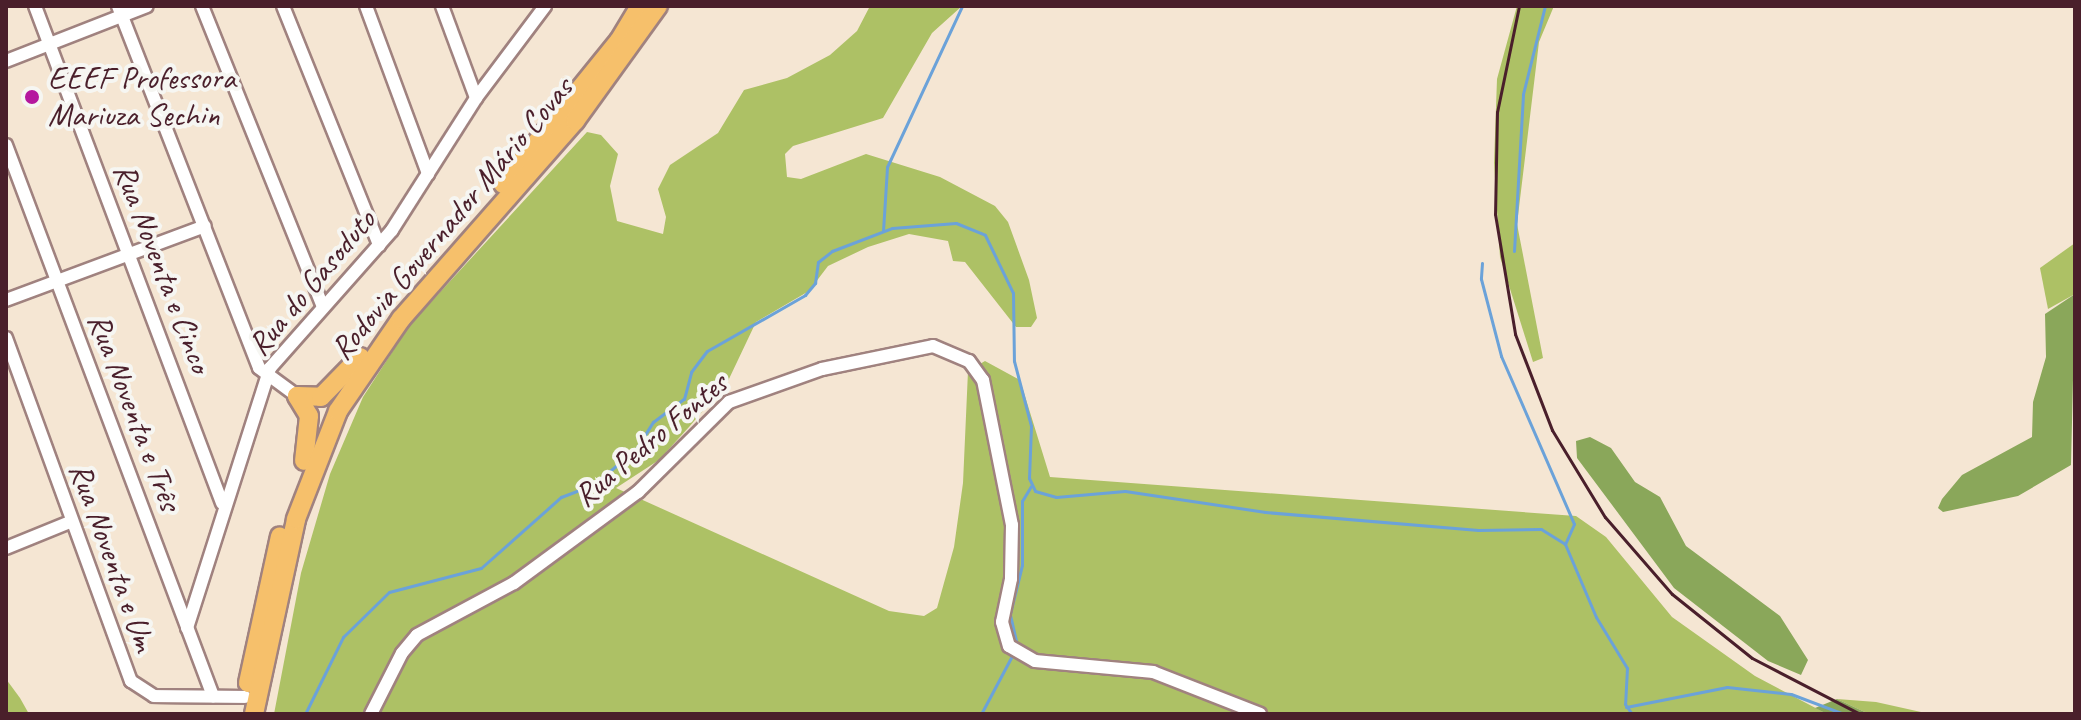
<!DOCTYPE html>
<meta charset="utf-8">
<style>
body{margin:0}
#map{position:relative;width:2081px;height:720px;overflow:hidden;background:#f5e6d3;font-family:Caveat,sans-serif}
div>[style]{position:absolute}
[style*='--x']{left:calc(var(--x)*1px);top:calc(var(--y)*1px);width:calc(var(--w)*1px);rotate:calc(var(--a)*1deg)}
.green>*{inset:0;background:#adc165}
.forest>*{inset:0;background:#8aa75a}
.stream>*{height:3px;margin:-1.5px;padding:0 1.5px;transform-origin:1.5px;border-radius:1.5px;background:#6ba2d9}
.roads{filter:drop-shadow(2px 0 #a0827f) drop-shadow(-2px 0 #a0827f) drop-shadow(0 2px #a0827f) drop-shadow(0 -2px #a0827f)}
.minor>*{height:12px;margin:-6px;padding:0 6px;transform-origin:6px;border-radius:6px;background:#fff}
.highway>*{height:18px;margin:-9px;padding:0 9px;transform-origin:9px;border-radius:9px;background:#f6c06b}
.rail>*{height:3px;margin:-1.5px;padding:0 1.5px;transform-origin:1.5px;border-radius:1.5px;background:#4a1f2b}
.dots>*{width:22px;height:22px;translate:-50% -50%;box-sizing:border-box;border:4px solid #f6f6f2;border-radius:50%}
span{translate:-50% -50%;white-space:nowrap;text-align:center;line-height:1.15;-webkit-text-stroke:8px #f6f6f2;paint-order:stroke}
.poi-label{font-size:32px;color:#4a1f2b}
.left{translate:0 -50%;text-align:left}
.street-label{font-size:32px;color:#4a1f2b}
.frame{position:absolute;inset:0;border:8px solid #4a1f2b;pointer-events:none}
</style>
<div id="map">
<div class="green">
<i style="clip-path:polygon(870px 6px,962px 6px,932px 33px,883px 118px,793px 146px,785px 154px,787px 177px,801px 179px,866px 154px,940px 177px,995px 206px,1008px 222px,1029px 280px,1037px 318px,1031px 327px,1016px 327px,965px 262px,953px 261px,948px 241px,909px 234px,868px 247px,828px 266px,809px 291px,756px 322px,728px 381px,689px 427px,659px 460px,616px 488px,889px 611px,924px 616px,937px 608px,954px 547px,963px 483px,968px 371px,985px 361px,1020px 380px,1050px 477px,1576px 516px,1606px 537px,1672px 617px,1755px 676px,1827px 714px,274px 714px,301px 573px,330px 474px,363px 397px,409px 326px,587px 132px,601px 135px,618px 154px,610px 186px,617px 221px,663px 234px,666px 217px,658px 189px,670px 165px,718px 133px,744px 90px,787px 78px,830px 55px,857px 31px)"></i>
<i style="clip-path:polygon(1517px 6px,1554px 6px,1539px 42px,1517px 224px,1543px 358px,1533px 362px,1500px 257px,1494px 163px,1497px 79px)"></i>
<i style="clip-path:polygon(2075px 243px,2075px 294px,2048px 309px,2040px 268px)"></i>
<i style="clip-path:polygon(6px 679px,20px 698px,29px 714px,6px 714px)"></i>
<i style="clip-path:polygon(1837px 699px,1876px 702px,1930px 714px,1869px 714px)"></i>
</div>
<div class="forest">
<i style="clip-path:polygon(2075px 294px,2071px 465px,2018px 496px,1943px 512px,1938px 508px,1942px 499px,1962px 475px,2032px 437px,2033px 402px,2046px 357px,2045px 314px)"></i>
<i style="clip-path:polygon(1590px 437px,1611px 448px,1635px 482px,1660px 497px,1686px 546px,1780px 616px,1808px 660px,1801px 675px,1768px 661px,1674px 588px,1577px 458px,1576px 441px)"></i>
<i style="clip-path:polygon(1837px 699px,1869px 714px,1827px 714px,1815px 708px)"></i>
</div>
<div class="stream">
<i style="--x:883;--y:231;--w:64;--a:-86.4"></i>
<i style="--x:887;--y:167;--w:178;--a:-65"></i>
<i style="--x:1514;--y:251;--w:157;--a:-86.7"></i>
<i style="--x:1523;--y:94;--w:91;--a:-76"></i>
<i style="--x:1482;--y:263;--w:16;--a:94"></i>
<i style="--x:1481;--y:279;--w:80;--a:75.4"></i>
<i style="--x:1501;--y:356;--w:183;--a:66.5"></i>
<i style="--x:1574;--y:524;--w:22;--a:114"></i>
<i style="--x:1017;--y:645;--w:32;--a:-103"></i>
<i style="--x:1010;--y:614;--w:50;--a:-76.2"></i>
<i style="--x:1022;--y:565;--w:64;--a:-90"></i>
<i style="--x:1022;--y:501;--w:17;--a:-59"></i>
<i style="--x:1626;--y:707;--w:103;--a:-11.2"></i>
<i style="--x:1727;--y:687;--w:64;--a:6.2"></i>
<i style="--x:1791;--y:694;--w:57;--a:20.7"></i>
<i style="--x:305;--y:714;--w:86;--a:-63.7"></i>
<i style="--x:343;--y:637;--w:64;--a:-44.4"></i>
<i style="--x:389;--y:592;--w:95;--a:-14.6"></i>
<i style="--x:481;--y:568;--w:107;--a:-41.6"></i>
<i style="--x:561;--y:497;--w:34;--a:-21"></i>
<i style="--x:593;--y:485;--w:56;--a:-39.9"></i>
<i style="--x:636;--y:449;--w:32;--a:-58"></i>
<i style="--x:653;--y:422;--w:39;--a:-37"></i>
<i style="--x:684;--y:399;--w:28;--a:-75"></i>
<i style="--x:691;--y:372;--w:26;--a:-53"></i>
<i style="--x:707;--y:351;--w:113;--a:-29.7"></i>
<i style="--x:805;--y:295;--w:16;--a:-50"></i>
<i style="--x:815;--y:283;--w:21;--a:-82"></i>
<i style="--x:818;--y:262;--w:18;--a:-38"></i>
<i style="--x:832;--y:251;--w:64;--a:-21"></i>
<i style="--x:892;--y:228;--w:64;--a:-4.5"></i>
<i style="--x:956;--y:223;--w:31;--a:22"></i>
<i style="--x:985;--y:235;--w:64;--a:64.2"></i>
<i style="--x:1013;--y:293;--w:68;--a:89.2"></i>
<i style="--x:1014;--y:361;--w:67;--a:75.3"></i>
<i style="--x:1031;--y:426;--w:52;--a:92.2"></i>
<i style="--x:1029;--y:478;--w:14;--a:65"></i>
<i style="--x:1035;--y:491;--w:22;--a:16"></i>
<i style="--x:1056;--y:497;--w:69;--a:-5"></i>
<i style="--x:1125;--y:491;--w:142;--a:8.5"></i>
<i style="--x:1265;--y:512;--w:214;--a:4.8"></i>
<i style="--x:1478;--y:530;--w:63;--a:-0.9"></i>
<i style="--x:1541;--y:529;--w:28;--a:32"></i>
<i style="--x:1565;--y:544;--w:79;--a:67"></i>
<i style="--x:1596;--y:617;--w:60;--a:58.7"></i>
<i style="--x:1627;--y:668;--w:36;--a:93"></i>
<i style="--x:1625;--y:704;--w:12;--a:55"></i>
<i style="--x:981;--y:714;--w:70;--a:-62"></i>
</div>
<div class="roads">
<div class="minor">
<i style="--x:35;--y:6;--w:531;--a:69.38"></i>
<i style="--x:118;--y:6;--w:388;--a:68.7"></i>
<i style="--x:259;--y:368;--w:47;--a:36.4"></i>
<i style="--x:202;--y:6;--w:324;--a:68.1"></i>
<i style="--x:283;--y:6;--w:258;--a:68.1"></i>
<i style="--x:366;--y:6;--w:179;--a:69.7"></i>
<i style="--x:442;--y:6;--w:98;--a:69.7"></i>
<i style="--x:6;--y:61;--w:151;--a:-21.3"></i>
<i style="--x:6;--y:145;--w:589;--a:69.41"></i>
<i style="--x:6;--y:300;--w:212;--a:-20.4"></i>
<i style="--x:6;--y:338;--w:365;--a:70"></i>
<i style="--x:131;--y:681;--w:27;--a:33"></i>
<i style="--x:154;--y:696;--w:91;--a:0.6"></i>
<i style="--x:6;--y:548;--w:69;--a:-22.1"></i>
<i style="--x:187;--y:628;--w:273;--a:-72.3"></i>
<i style="--x:270;--y:368;--w:184;--a:-48.5"></i>
<i style="--x:392;--y:230;--w:156;--a:-57.5"></i>
<i style="--x:476;--y:98;--w:115;--a:-53.1"></i>
<i style="--x:371;--y:714;--w:68;--a:-63.1"></i>
<i style="--x:402;--y:653;--w:23;--a:-50"></i>
<i style="--x:417;--y:635;--w:110;--a:-28.2"></i>
<i style="--x:514;--y:583;--w:154;--a:-36.3"></i>
<i style="--x:638;--y:492;--w:128;--a:-44.7"></i>
<i style="--x:729;--y:402;--w:99;--a:-19.5"></i>
<i style="--x:822;--y:369;--w:113;--a:-11.7"></i>
<i style="--x:933;--y:346;--w:39;--a:23"></i>
<i style="--x:969;--y:361;--w:24;--a:54"></i>
<i style="--x:983;--y:380;--w:148;--a:78.7"></i>
<i style="--x:1012;--y:525;--w:54;--a:91.1"></i>
<i style="--x:1011;--y:579;--w:44;--a:101.8"></i>
<i style="--x:1002;--y:622;--w:25;--a:74"></i>
<i style="--x:1009;--y:646;--w:30;--a:30"></i>
<i style="--x:1035;--y:661;--w:119;--a:5.3"></i>
<i style="--x:1153;--y:672;--w:115;--a:21.4"></i>
</div>
<div class="highway">
<i style="--x:503;--y:184;--w:184;--a:-51"></i>
<i style="--x:619;--y:41;--w:41;--a:-59"></i>
<i style="--x:297;--y:396;--w:24;--a:2"></i>
<i style="--x:321;--y:397;--w:56;--a:-45.7"></i>
<i style="--x:297;--y:396;--w:23;--a:59"></i>
<i style="--x:309;--y:416;--w:45;--a:96.3"></i>
<i style="--x:248;--y:683;--w:150;--a:-77.7"></i>
<i style="--x:254;--y:714;--w:199;--a:-77.8"></i>
<i style="--x:296;--y:519;--w:116;--a:-68.7"></i>
<i style="--x:338;--y:411;--w:112;--a:-55.6"></i>
<i style="--x:401;--y:319;--w:264;--a:-48.7"></i>
<i style="--x:575;--y:121;--w:142;--a:-54.2"></i>
</div>
</div>
<div class="rail">
<i style="--x:1519;--y:6;--w:108;--a:101.7"></i>
<i style="--x:1497;--y:112;--w:102;--a:91.1"></i>
<i style="--x:1495;--y:214;--w:122;--a:80.5"></i>
<i style="--x:1515;--y:334;--w:103;--a:68.9"></i>
<i style="--x:1552;--y:430;--w:102;--a:58.7"></i>
<i style="--x:1605;--y:517;--w:102;--a:49"></i>
<i style="--x:1672;--y:594;--w:102;--a:38.7"></i>
<i style="--x:1752;--y:658;--w:122;--a:27.4"></i>
</div>
<div class="dots">
<i style="left:32px;top:97px;background:#b5179e"></i>
</div>
<div class="poi-label">
<span class="left" style="left:48px;top:97px">EEEF Professora<br>Mariuza Sechin</span>
</div>
<div class="street-label">
<span style="left:452px;top:219px;rotate:-50deg">Rodovia Governador Mário Covas</span>
<span style="left:162px;top:268px;rotate:69deg">Rua Noventa e Cinco</span>
<span style="left:312px;top:283px;rotate:-50deg">Rua do Gasoduto</span>
<span style="left:134px;top:412px;rotate:69deg">Rua Noventa e Três</span>
<span style="left:651px;top:440px;rotate:-40deg">Rua Pedro Fontes</span>
<span style="left:112px;top:557px;rotate:70deg">Rua Noventa e Um</span>
</div>
<div class="frame"></div>
</div>
